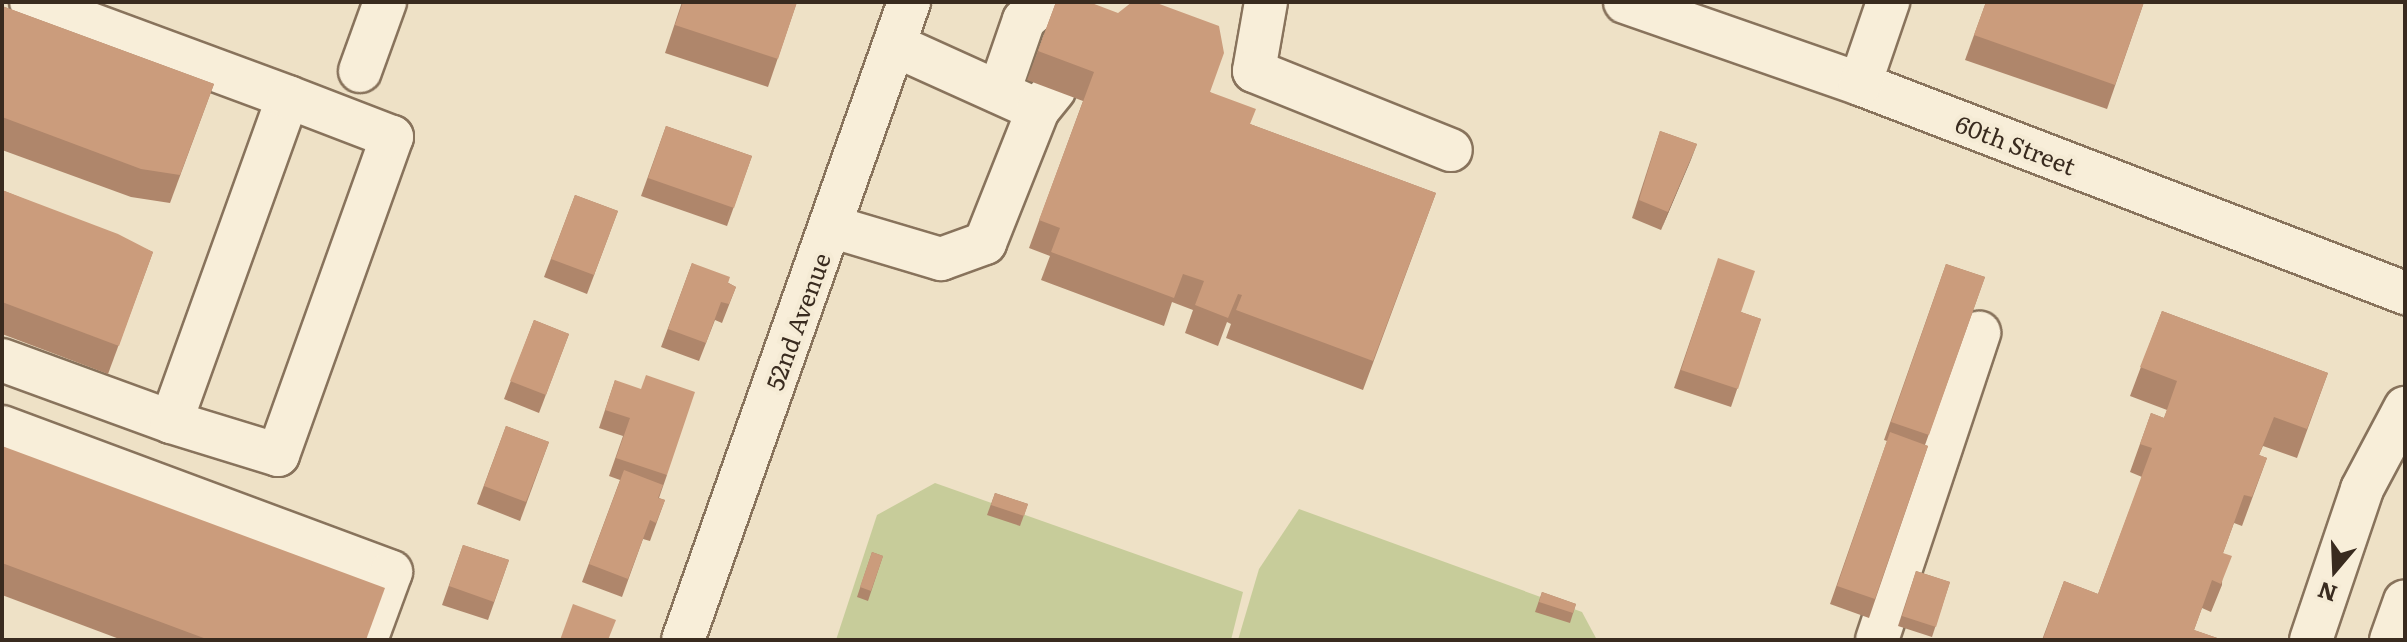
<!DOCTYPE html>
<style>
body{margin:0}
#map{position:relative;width:2407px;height:642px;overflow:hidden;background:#eee1c6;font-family:Literata,serif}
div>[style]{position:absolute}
.green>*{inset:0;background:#c7cc9a}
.roads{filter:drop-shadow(2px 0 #88735c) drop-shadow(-2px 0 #88735c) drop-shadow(0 2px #88735c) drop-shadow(0 -2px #88735c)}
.minor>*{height:42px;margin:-21px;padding:0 21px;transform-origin:21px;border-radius:21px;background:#f8eed9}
.wall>*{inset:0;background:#af866b}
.shaded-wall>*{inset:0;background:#8e6d57}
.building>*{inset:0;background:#cb9c7c}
span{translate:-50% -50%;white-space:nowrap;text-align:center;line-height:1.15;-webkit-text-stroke:8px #f5ebd5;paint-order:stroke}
.street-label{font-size:24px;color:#392b1f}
.frame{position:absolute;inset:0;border:4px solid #392b1f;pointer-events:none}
.north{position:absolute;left:2295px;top:530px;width:80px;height:80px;-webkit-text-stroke:6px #f5ebd5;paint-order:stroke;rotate:199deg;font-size:22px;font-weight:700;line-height:32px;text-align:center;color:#392b1f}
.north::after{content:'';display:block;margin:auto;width:28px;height:36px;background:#392b1f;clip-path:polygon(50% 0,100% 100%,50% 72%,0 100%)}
</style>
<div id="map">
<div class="green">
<div style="clip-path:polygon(935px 483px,1243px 592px,1231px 640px,836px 640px,877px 515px)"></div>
<div style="clip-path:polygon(1299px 509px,1582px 612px,1597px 640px,1238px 640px,1259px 569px)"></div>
</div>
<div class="roads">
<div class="minor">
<div style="left:1266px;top:2px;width:70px;rotate:99.9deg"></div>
<div style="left:1254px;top:71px;width:212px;rotate:21.9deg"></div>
<div style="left:1625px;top:2px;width:249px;rotate:19.2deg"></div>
<div style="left:1860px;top:84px;width:584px;rotate:20.98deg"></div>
<div style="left:894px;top:45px;width:158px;rotate:24.3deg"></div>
<div style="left:360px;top:71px;width:73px;rotate:-70.1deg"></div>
<div style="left:1860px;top:84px;width:87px;rotate:-71.1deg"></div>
<div style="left:999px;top:92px;width:76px;rotate:-70.9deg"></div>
<div style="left:1024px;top:20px;width:28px;rotate:-41deg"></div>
<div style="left:830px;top:226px;width:116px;rotate:16.6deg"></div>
<div style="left:941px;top:259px;width:47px;rotate:-20deg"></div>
<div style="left:985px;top:243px;width:143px;rotate:-68.3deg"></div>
<div style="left:1038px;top:110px;width:26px;rotate:-51deg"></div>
<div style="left:2px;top:360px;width:180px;rotate:20.1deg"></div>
<div style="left:171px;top:422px;width:345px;rotate:-70.2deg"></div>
<div style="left:288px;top:97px;width:274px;rotate:-159.7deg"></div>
<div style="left:171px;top:422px;width:112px;rotate:17.1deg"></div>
<div style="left:278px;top:455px;width:338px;rotate:-70.3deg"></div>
<div style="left:392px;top:137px;width:111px;rotate:-159deg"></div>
<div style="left:2px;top:427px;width:415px;rotate:20.4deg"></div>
<div style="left:391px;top:572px;width:72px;rotate:110.2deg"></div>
<div style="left:683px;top:640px;width:677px;rotate:-70.49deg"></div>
<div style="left:1877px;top:640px;width:324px;rotate:-71.6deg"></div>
<div style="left:2311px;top:640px;width:159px;rotate:-71.3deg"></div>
<div style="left:2362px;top:489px;width:92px;rotate:-62deg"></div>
<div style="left:2391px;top:640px;width:41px;rotate:-70.3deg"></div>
</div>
</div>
<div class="wall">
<div style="clip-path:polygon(682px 2px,797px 2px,768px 87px,665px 53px)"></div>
<div style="clip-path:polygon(1056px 2px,1210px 92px,1250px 124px,1436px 193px,1363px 390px,1226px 338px,1231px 324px,1227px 322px,1218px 346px,1185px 333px,1193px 310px,1172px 302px,1164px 326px,1041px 280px,1050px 256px,1029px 248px,1083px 101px,1027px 80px)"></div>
<div style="clip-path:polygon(1986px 2px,2144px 2px,2107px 109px,1965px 60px)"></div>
<div style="clip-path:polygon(2px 6px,214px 84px,170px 203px,131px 197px,2px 150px)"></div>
<div style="clip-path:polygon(666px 126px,752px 156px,727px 226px,641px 196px)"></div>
<div style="clip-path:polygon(1660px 131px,1697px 144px,1661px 230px,1632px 218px)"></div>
<div style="clip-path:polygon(2px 190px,153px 252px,108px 374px,2px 334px)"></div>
<div style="clip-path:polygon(575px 195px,618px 211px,587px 294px,544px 277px)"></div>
<div style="clip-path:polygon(692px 263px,736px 287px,722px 323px,715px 320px,699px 361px,661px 347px)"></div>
<div style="clip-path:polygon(1946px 264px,1985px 277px,1925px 445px,1928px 446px,1869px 618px,1830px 604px,1887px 441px,1884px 440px)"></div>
<div style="clip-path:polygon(1712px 277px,1741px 312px,1761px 319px,1731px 407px,1674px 388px)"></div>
<div style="clip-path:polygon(2162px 311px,2328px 373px,2297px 458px,2263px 446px,2259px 455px,2267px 458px,2242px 526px,2234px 523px,2223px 553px,2222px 585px,2211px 612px,2202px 608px,2194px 630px,2223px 640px,2042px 640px,2064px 581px,2098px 594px,2142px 477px,2130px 472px,2151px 413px,2164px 418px,2167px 410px,2130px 396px)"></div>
<div style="clip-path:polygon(534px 320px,569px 334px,539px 413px,504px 399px)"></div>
<div style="clip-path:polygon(615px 380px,667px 475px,659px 498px,665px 500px,650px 541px,643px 539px,622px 597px,582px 582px,620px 480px,609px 476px,623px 436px,599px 428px)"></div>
<div style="clip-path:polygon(506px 426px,549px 442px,520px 521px,477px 504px)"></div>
<div style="clip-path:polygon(2px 446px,366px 640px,122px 640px,2px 595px)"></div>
<div style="clip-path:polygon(995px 493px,1028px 504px,1020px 526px,987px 515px)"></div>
<div style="clip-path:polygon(463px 545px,509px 560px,488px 620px,442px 605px)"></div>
<div style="clip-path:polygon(872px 552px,883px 556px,868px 601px,857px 597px)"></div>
<div style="clip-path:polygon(1916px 571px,1950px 582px,1932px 637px,1898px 626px)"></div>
<div style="clip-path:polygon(1542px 592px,1576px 604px,1570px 623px,1535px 612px)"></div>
</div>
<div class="shaded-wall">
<div style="clip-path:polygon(1697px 144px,1690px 162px,1661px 230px,1668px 212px)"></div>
</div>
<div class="building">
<div style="clip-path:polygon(683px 2px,797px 2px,778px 59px,675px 25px)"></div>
<div style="clip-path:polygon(1056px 2px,1089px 2px,1118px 13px,1132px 2px,1154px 2px,1219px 26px,1224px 53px,1210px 92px,1256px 109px,1250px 124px,1436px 193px,1373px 361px,1236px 310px,1242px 295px,1238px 294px,1228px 318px,1195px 305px,1204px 281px,1183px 274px,1174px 298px,1051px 252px,1060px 228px,1039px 220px,1094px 72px,1038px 51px)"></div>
<div style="clip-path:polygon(1986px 2px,2144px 2px,2115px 85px,1974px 35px)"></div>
<div style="clip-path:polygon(2px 6px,214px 84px,180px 175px,141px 169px,2px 117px)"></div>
<div style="clip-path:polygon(666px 126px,752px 156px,734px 208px,648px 178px)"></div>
<div style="clip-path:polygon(1660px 131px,1697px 144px,1668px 212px,1639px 200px)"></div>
<div style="clip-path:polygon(2px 190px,118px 234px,153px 252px,119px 346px,2px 302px)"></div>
<div style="clip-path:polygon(575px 195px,618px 211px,594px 275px,551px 259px)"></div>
<div style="clip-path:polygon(1718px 258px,1755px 271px,1741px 312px,1761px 319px,1738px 389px,1681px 370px)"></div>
<div style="clip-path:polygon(692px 263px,730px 277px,728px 283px,736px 287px,729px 304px,721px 302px,706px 343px,668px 329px)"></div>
<div style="clip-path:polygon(1946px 264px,1985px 277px,1929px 435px,1891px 422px)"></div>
<div style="clip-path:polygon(2162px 311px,2328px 373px,2307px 429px,2274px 417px,2259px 455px,2267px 458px,2252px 497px,2244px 495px,2223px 553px,2232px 556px,2221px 584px,2212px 580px,2194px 630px,2223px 640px,2046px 640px,2043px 639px,2064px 581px,2098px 594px,2152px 448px,2140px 444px,2151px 413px,2164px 418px,2177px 381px,2140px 367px)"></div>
<div style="clip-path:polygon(534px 320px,569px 334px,546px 395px,510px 381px)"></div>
<div style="clip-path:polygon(646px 375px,695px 392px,667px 475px,616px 458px,630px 418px,605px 410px,615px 380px,641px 389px)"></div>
<div style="clip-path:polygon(506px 426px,549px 442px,526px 502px,484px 486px)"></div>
<div style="clip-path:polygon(1890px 432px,1928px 446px,1875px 599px,1837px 586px)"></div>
<div style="clip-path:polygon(2px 446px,385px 588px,366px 640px,209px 640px,2px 563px)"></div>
<div style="clip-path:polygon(624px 470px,663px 485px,658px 498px,665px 500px,656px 523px,650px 520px,628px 579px,589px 564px)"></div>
<div style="clip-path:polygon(995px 493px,1028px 504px,1024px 516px,991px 505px)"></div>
<div style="clip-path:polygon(463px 545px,509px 560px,494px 602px,449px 586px)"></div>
<div style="clip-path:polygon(872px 552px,883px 556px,871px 591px,860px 587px)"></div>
<div style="clip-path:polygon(1916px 571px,1950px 582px,1936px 627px,1902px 616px)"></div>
<div style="clip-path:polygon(1542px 592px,1576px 604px,1573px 613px,1539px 602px)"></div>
<div style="clip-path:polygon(573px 604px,616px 620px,608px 640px,560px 640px)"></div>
</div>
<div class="street-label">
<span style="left:2016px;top:144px;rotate:21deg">60th Street</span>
<span style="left:797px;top:321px;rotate:-70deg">52nd Avenue</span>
</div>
<div class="frame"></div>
<div class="north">N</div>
</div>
